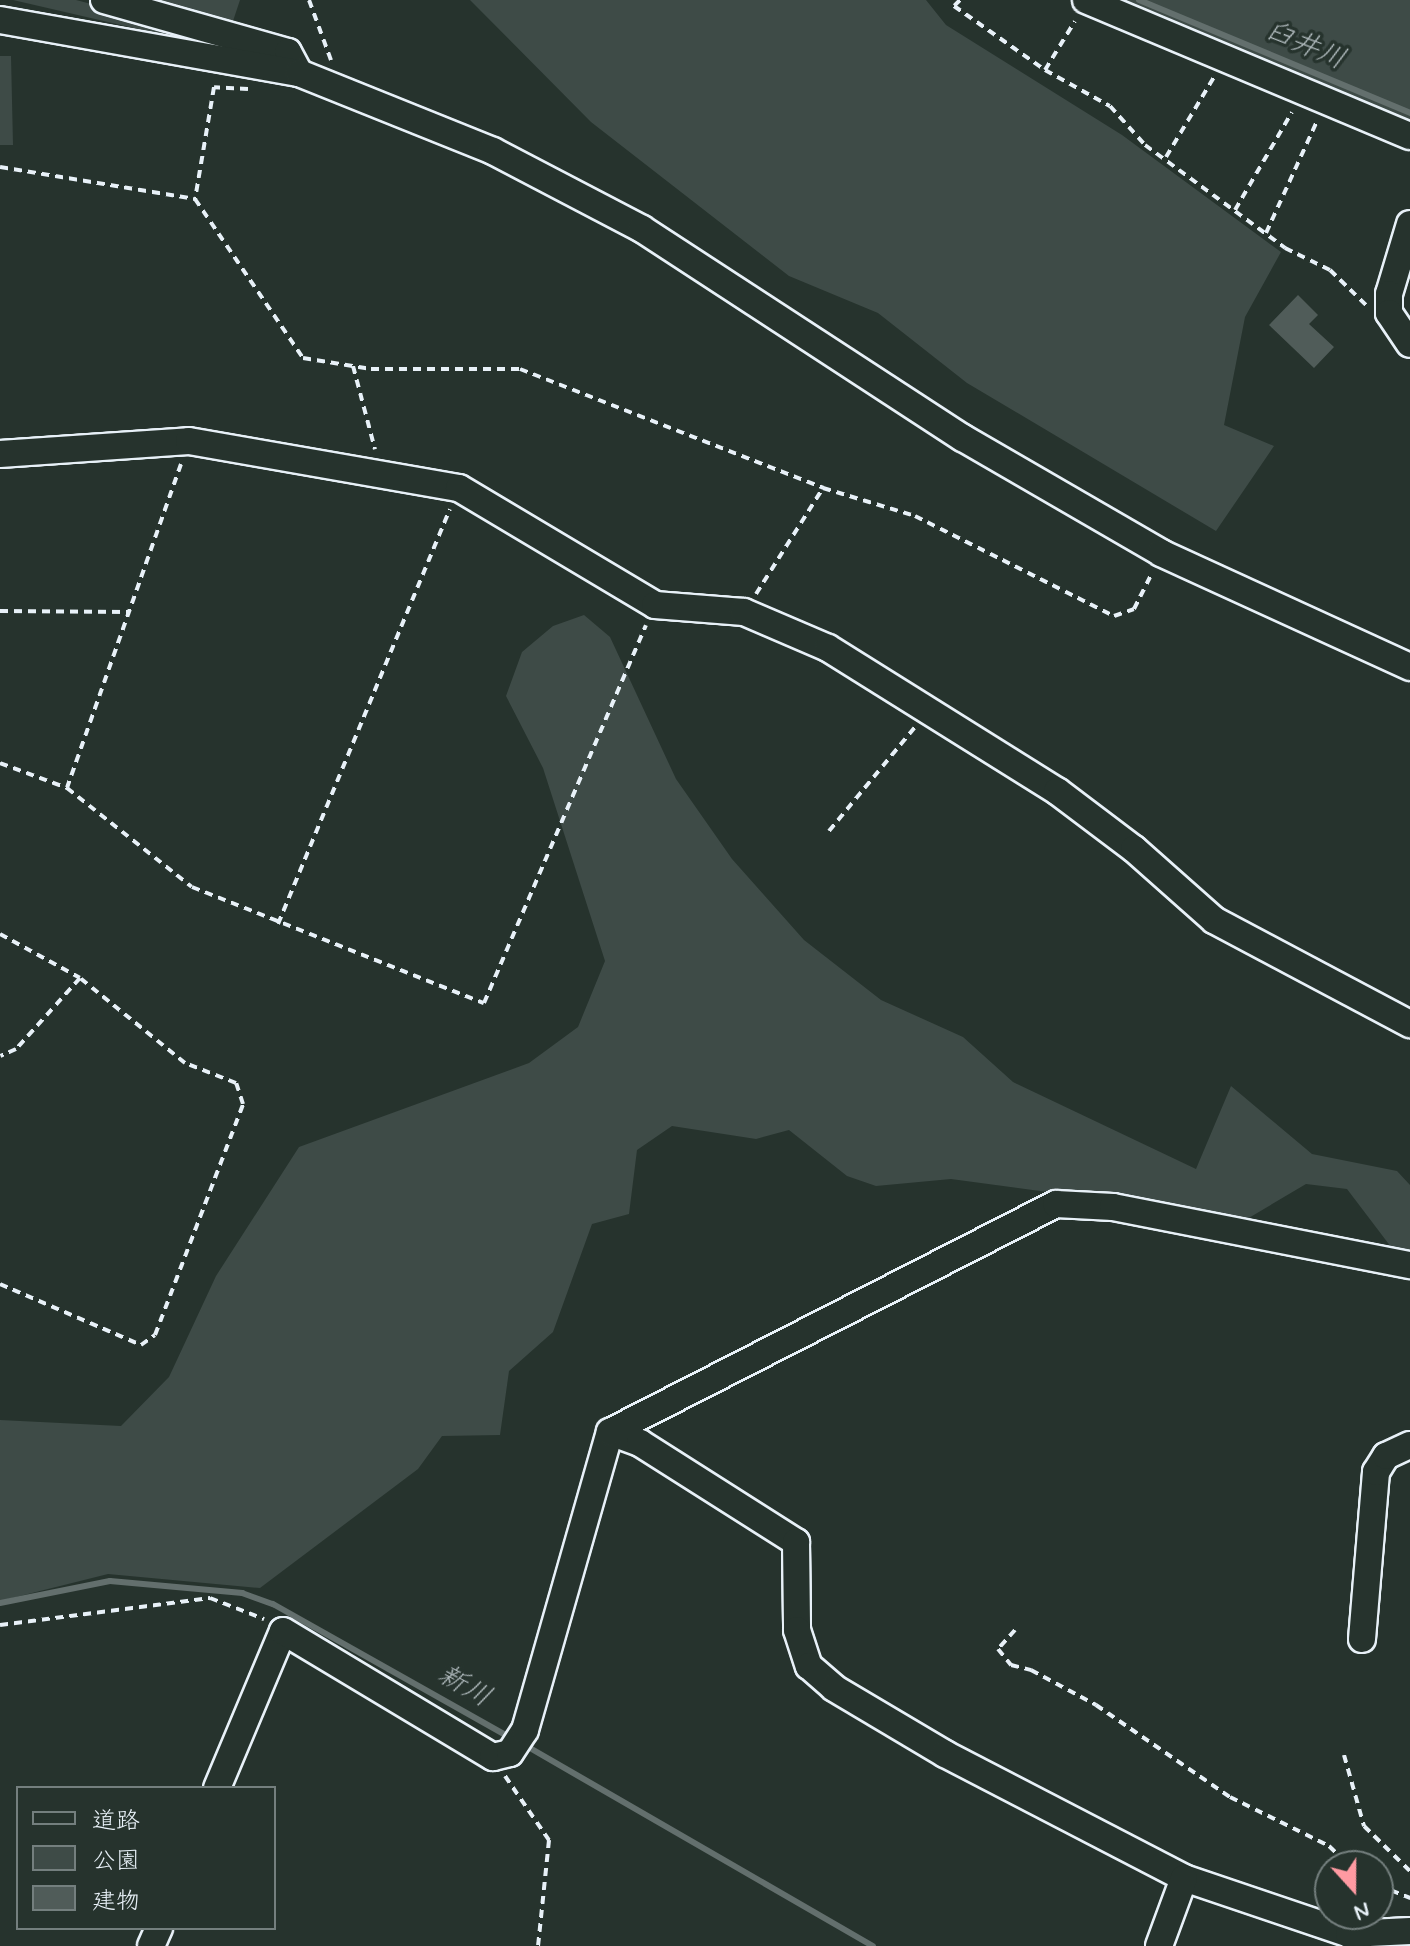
<!DOCTYPE html>
<meta charset="utf-8">
<style>
body{margin:0}
#map{position:relative;width:1410px;height:1946px;overflow:hidden;background:#26332d;font-family:Mynerve,"Klee One",sans-serif}
div>[style]{position:absolute}
.green>*{inset:0;background:#3e4b47}
.stream>*{height:6px;margin:-3px;padding:0 3px;transform-origin:3px;border-radius:3px;background:#636f6d}
.building>*{inset:0;background:#505c59}
.path>*{height:4px;margin-top:-2px;transform-origin:0;background:repeating-linear-gradient(90deg,#e8f1f8 0 8px,transparent 0 14px)}
.roads{filter:drop-shadow(2px 0 #e8f1f8) drop-shadow(-2px 0 #e8f1f8) drop-shadow(0 2px #e8f1f8) drop-shadow(0 -2px #e8f1f8)}
.minor>*{height:26px;margin:-13px;padding:0 13px;transform-origin:13px;border-radius:13px;background:#26332d}
span{translate:-50% -50%;white-space:nowrap;text-align:center;line-height:1.15;-webkit-text-stroke:7px #26332d;paint-order:stroke}
.water-label{font-size:28px;color:#b3bdc0;font-style:italic}
.legend{position:absolute;left:16px;top:1786px;width:260px;height:144px;box-sizing:border-box;background:#26332d;border:2px solid #747f7e;margin:0;padding:10px 14px;list-style:none;font-size:24px;color:#e8f1f8}
.legend li{display:flex;align-items:center;gap:16px;height:40px}
.legend b{width:40px;border:2px solid #747f7e}
.north{position:absolute;left:1314px;top:1850px;width:80px;height:80px;box-sizing:border-box;background:#26332d;border:2px solid #747f7e;border-radius:50%;rotate:159deg;font-size:22px;font-weight:700;line-height:32px;text-align:center;color:#e8f1f8}
.north::after{content:'';display:block;margin:auto;width:28px;height:36px;background:#ff9aa2;clip-path:polygon(50% 0,100% 100%,50% 72%,0 100%)}
</style>
<div id="map">
<div class="green">
<div style="clip-path:polygon(13px 0,76px 0,180px 27px,177px 38px)"></div>
<div style="clip-path:polygon(147px 0,240px 0,232px 24px)"></div>
<div style="clip-path:polygon(470px 0,926px 0,946px 25px,1122px 135px,1281px 252px,1245px 317px,1224px 425px,1274px 446px,1216px 531px,967px 383px,878px 313px,789px 276px,591px 122px)"></div>
<div style="clip-path:polygon(1110px 0,1410px 0,1410px 125px)"></div>
<div style="clip-path:polygon(0 56px,11px 56px,13px 145px,0 145px)"></div>
<div style="clip-path:polygon(584px 615px,610px 637px,676px 779px,732px 859px,804px 940px,881px 1000px,963px 1037px,1013px 1082px,1196px 1169px,1231px 1086px,1312px 1154px,1397px 1171px,1410px 1185px,1410px 1252px,1391px 1247px,1347px 1189px,1306px 1184px,1247px 1219px,951px 1179px,876px 1186px,847px 1176px,789px 1130px,756px 1139px,672px 1126px,637px 1150px,629px 1214px,592px 1224px,553px 1332px,509px 1371px,500px 1435px,442px 1436px,418px 1469px,260px 1588px,108px 1574px,0 1601px,0 1420px,121px 1426px,169px 1377px,216px 1276px,299px 1147px,529px 1063px,578px 1027px,605px 961px,543px 768px,506px 696px,522px 652px,553px 626px)"></div>
</div>
<div class="stream">
<div style="left:1139px;top:0;width:294px;rotate:22.6deg"></div>
<div style="left:0;top:1603px;width:112px;rotate:-11.3deg"></div>
<div style="left:110px;top:1581px;width:133px;rotate:5.2deg"></div>
<div style="left:242px;top:1593px;width:33px;rotate:20deg"></div>
<div style="left:273px;top:1604px;width:275px;rotate:29.4deg"></div>
<div style="left:523px;top:1744px;width:404px;rotate:30deg"></div>
</div>
<div class="building">
<div style="clip-path:polygon(1298px 295px,1318px 315px,1309px 324px,1334px 347px,1314px 368px,1269px 325px)"></div>
</div>
<div class="path">
<div style="left:309px;top:0;width:64px;rotate:69.9deg"></div>
<div style="left:960px;top:0;width:8px;rotate:135deg"></div>
<div style="left:954px;top:6px;width:111px;rotate:35.1deg"></div>
<div style="left:1045px;top:70px;width:74px;rotate:29deg"></div>
<div style="left:1110px;top:106px;width:52px;rotate:48.1deg"></div>
<div style="left:1145px;top:145px;width:174px;rotate:36.3deg"></div>
<div style="left:1285px;top:248px;width:50px;rotate:26.1deg"></div>
<div style="left:1330px;top:270px;width:50px;rotate:44.2deg"></div>
<div style="left:1045px;top:70px;width:57px;rotate:-58.5deg"></div>
<div style="left:248px;top:89px;width:34px;rotate:-177deg"></div>
<div style="left:214px;top:87px;width:114px;rotate:99.6deg"></div>
<div style="left:195px;top:199px;width:192px;rotate:55.8deg"></div>
<div style="left:303px;top:358px;width:69px;rotate:9.2deg"></div>
<div style="left:371px;top:369px;width:149px"></div>
<div style="left:520px;top:369px;width:326px;rotate:21.4deg"></div>
<div style="left:823px;top:488px;width:96px;rotate:16.9deg"></div>
<div style="left:915px;top:516px;width:223px;rotate:26.7deg"></div>
<div style="left:1114px;top:616px;width:21px;rotate:-19deg"></div>
<div style="left:1134px;top:609px;width:40px;rotate:-63.4deg"></div>
<div style="left:1166px;top:157px;width:93px;rotate:-59deg"></div>
<div style="left:0;top:167px;width:198px;rotate:9.3deg"></div>
<div style="left:1235px;top:210px;width:113px;rotate:-59.8deg"></div>
<div style="left:1266px;top:233px;width:125px;rotate:-65.5deg"></div>
<div style="left:353px;top:366px;width:86px;rotate:75.2deg"></div>
<div style="left:181px;top:464px;width:343px;rotate:109.4deg"></div>
<div style="left:67px;top:788px;width:159px;rotate:38.4deg"></div>
<div style="left:192px;top:887px;width:314px;rotate:21.7deg"></div>
<div style="left:484px;top:1003px;width:411px;rotate:-66.8deg"></div>
<div style="left:756px;top:594px;width:125px;rotate:-57.7deg"></div>
<div style="left:0;top:611px;width:129px;rotate:0.4deg"></div>
<div style="left:0;top:763px;width:72px;rotate:20.5deg"></div>
<div style="left:829px;top:831px;width:135px;rotate:-50.4deg"></div>
<div style="left:278px;top:924px;width:449px;rotate:-67.5deg"></div>
<div style="left:0;top:934px;width:91px;rotate:28.8deg"></div>
<div style="left:80px;top:978px;width:96px;rotate:132deg"></div>
<div style="left:16px;top:1049px;width:17px;rotate:156deg"></div>
<div style="left:0;top:1284px;width:154px;rotate:23.4deg"></div>
<div style="left:141px;top:1345px;width:17px;rotate:-36deg"></div>
<div style="left:155px;top:1335px;width:247px;rotate:-69.1deg"></div>
<div style="left:243px;top:1104px;width:22px;rotate:-108deg"></div>
<div style="left:236px;top:1083px;width:55px;rotate:-158.6deg"></div>
<div style="left:185px;top:1063px;width:135px;rotate:-141deg"></div>
<div style="left:0;top:1625px;width:212px;rotate:-7.3deg"></div>
<div style="left:210px;top:1598px;width:58px;rotate:21.3deg"></div>
<div style="left:1015px;top:1630px;width:25px;rotate:132deg"></div>
<div style="left:998px;top:1649px;width:21px;rotate:51deg"></div>
<div style="left:1011px;top:1665px;width:21px;rotate:14deg"></div>
<div style="left:1031px;top:1670px;width:74px;rotate:28.3deg"></div>
<div style="left:1096px;top:1705px;width:163px;rotate:34.5deg"></div>
<div style="left:1230px;top:1797px;width:110px;rotate:26.3deg"></div>
<div style="left:1329px;top:1846px;width:29px;rotate:44deg"></div>
<div style="left:1344px;top:1755px;width:74px;rotate:74.3deg"></div>
<div style="left:1364px;top:1826px;width:64px;rotate:44.4deg"></div>
<div style="left:505px;top:1776px;width:78px;rotate:55.5deg"></div>
<div style="left:549px;top:1840px;width:107px;rotate:95.9deg"></div>
<div style="left:1378px;top:1885px;width:35px;rotate:22deg"></div>
</div>
<div class="roads">
<div class="minor">
<div style="left:104px;top:0;width:191px;rotate:15.8deg"></div>
<div style="left:288px;top:52px;width:24px;rotate:62deg"></div>
<div style="left:1086px;top:0;width:351px;rotate:22.8deg"></div>
<div style="left:0;top:20px;width:304px;rotate:10.1deg"></div>
<div style="left:299px;top:73px;width:209px;rotate:21.9deg"></div>
<div style="left:493px;top:151px;width:168px;rotate:27.6deg"></div>
<div style="left:642px;top:229px;width:383px;rotate:33.1deg"></div>
<div style="left:963px;top:438px;width:229px;rotate:30.1deg"></div>
<div style="left:1161px;top:553px;width:274px;rotate:24.6deg"></div>
<div style="left:1410px;top:224px;width:73px;rotate:106.7deg"></div>
<div style="left:1389px;top:294px;width:19px;rotate:90deg"></div>
<div style="left:1389px;top:313px;width:37px;rotate:56deg"></div>
<div style="left:0;top:454px;width:189px;rotate:-3.9deg"></div>
<div style="left:189px;top:441px;width:274px;rotate:9.9deg"></div>
<div style="left:459px;top:488px;width:228px;rotate:30.8deg"></div>
<div style="left:655px;top:605px;width:89px;rotate:4.5deg"></div>
<div style="left:744px;top:612px;width:91px;rotate:23.2deg"></div>
<div style="left:828px;top:648px;width:270px;rotate:32deg"></div>
<div style="left:1057px;top:791px;width:96px;rotate:37deg"></div>
<div style="left:1134px;top:849px;width:107px;rotate:41.6deg"></div>
<div style="left:1214px;top:920px;width:222px;rotate:28deg"></div>
<div style="left:610px;top:1432px;width:32px;rotate:20deg"></div>
<div style="left:640px;top:1443px;width:185px;rotate:32.4deg"></div>
<div style="left:796px;top:1542px;width:88px;rotate:89.3deg"></div>
<div style="left:797px;top:1630px;width:38px;rotate:72deg"></div>
<div style="left:809px;top:1666px;width:33px;rotate:41deg"></div>
<div style="left:834px;top:1688px;width:129px;rotate:30.7deg"></div>
<div style="left:945px;top:1754px;width:269px;rotate:27.4deg"></div>
<div style="left:1184px;top:1878px;width:174px;rotate:18.7deg"></div>
<div style="left:1349px;top:1934px;width:61px;rotate:-2.8deg"></div>
<div style="left:1362px;top:1639px;width:168px;rotate:-85.2deg"></div>
<div style="left:1376px;top:1472px;width:19px;rotate:-58deg"></div>
<div style="left:1386px;top:1456px;width:26px;rotate:-25deg"></div>
<div style="left:217px;top:1788px;width:170px;rotate:-67.2deg"></div>
<div style="left:283px;top:1631px;width:245px;rotate:31deg"></div>
<div style="left:493px;top:1757px;width:17px;rotate:-13deg"></div>
<div style="left:510px;top:1753px;width:27px;rotate:-57deg"></div>
<div style="left:525px;top:1730px;width:310px;rotate:-74.1deg"></div>
<div style="left:610px;top:1432px;width:501px;rotate:-27.08deg"></div>
<div style="left:1056px;top:1204px;width:57px;rotate:3deg"></div>
<div style="left:1113px;top:1207px;width:303px;rotate:11.1deg"></div>
<div style="left:151px;top:1946px;width:20px;rotate:-66deg"></div>
<div style="left:1159px;top:1946px;width:72px;rotate:-69.8deg"></div>
</div>
</div>
<div class="water-label">
<span style="left:1305px;top:46px;rotate:23deg">臼井川</span>
<span style="left:464px;top:1687px;rotate:30deg">新川</span>
</div>
<ul class="legend">
<li><b style="height:10px;background:#26332d"></b>道路</li>
<li><b style="height:22px;background:#3e4b47"></b>公園</li>
<li><b style="height:22px;background:#505c59"></b>建物</li>
</ul>
<div class="north">N</div>
</div>
